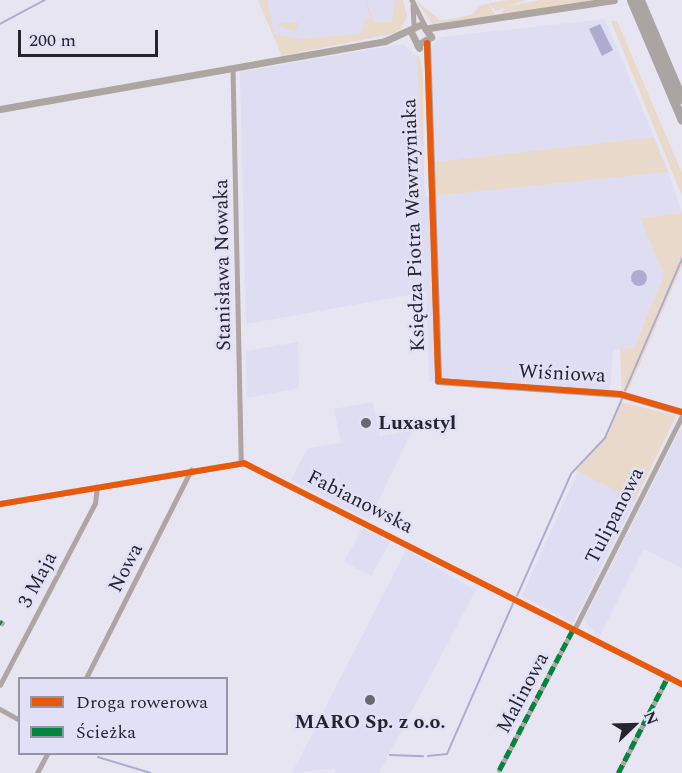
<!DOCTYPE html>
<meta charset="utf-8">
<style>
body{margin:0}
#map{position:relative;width:682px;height:773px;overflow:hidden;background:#e6e5f1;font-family:Spectral,serif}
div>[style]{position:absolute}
.built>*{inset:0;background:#deddf2}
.green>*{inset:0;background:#e9d9ca}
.water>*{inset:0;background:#adacce}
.round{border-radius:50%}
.stream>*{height:1.5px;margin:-0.75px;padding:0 0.75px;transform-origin:0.75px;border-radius:0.75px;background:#adacce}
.street>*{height:4.5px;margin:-2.25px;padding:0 2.25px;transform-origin:2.25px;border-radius:2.25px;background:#aea6a2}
.secondary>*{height:7px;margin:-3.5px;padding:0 3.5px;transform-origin:3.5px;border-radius:3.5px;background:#aca5a1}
.highway>*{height:9px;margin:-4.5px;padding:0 4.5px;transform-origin:4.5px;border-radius:4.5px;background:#aaa4a3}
.quiet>*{height:4.5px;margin-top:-2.25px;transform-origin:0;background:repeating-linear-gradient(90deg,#00873e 0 9px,transparent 0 13.5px)}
.cycleway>*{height:6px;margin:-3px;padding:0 3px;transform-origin:3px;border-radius:3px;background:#e8590c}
.dots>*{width:16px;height:16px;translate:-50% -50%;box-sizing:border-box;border:3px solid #e1e0f6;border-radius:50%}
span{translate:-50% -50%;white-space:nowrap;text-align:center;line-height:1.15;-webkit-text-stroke:5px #e1e0f6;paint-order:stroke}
.street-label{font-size:20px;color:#24242c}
.poi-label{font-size:20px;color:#24242c;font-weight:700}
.left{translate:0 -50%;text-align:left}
.legend{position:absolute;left:18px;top:677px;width:210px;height:78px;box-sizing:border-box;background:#e1e0f6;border:2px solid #9595a5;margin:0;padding:8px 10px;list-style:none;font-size:18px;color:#24242c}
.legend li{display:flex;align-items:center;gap:12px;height:30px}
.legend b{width:30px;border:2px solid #9595a5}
.north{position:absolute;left:604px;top:695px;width:60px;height:60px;-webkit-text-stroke:4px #e1e0f6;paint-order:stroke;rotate:67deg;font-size:16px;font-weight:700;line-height:24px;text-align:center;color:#24242c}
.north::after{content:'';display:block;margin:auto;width:21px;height:27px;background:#24242c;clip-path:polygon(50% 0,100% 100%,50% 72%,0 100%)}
.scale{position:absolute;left:18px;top:30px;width:140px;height:27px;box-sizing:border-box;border:3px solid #24242c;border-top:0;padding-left:8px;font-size:18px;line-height:21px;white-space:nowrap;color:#24242c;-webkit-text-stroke:4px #e1e0f6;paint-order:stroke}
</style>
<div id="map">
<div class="built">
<div style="clip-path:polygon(258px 0,400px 0,393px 30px,280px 51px)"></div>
<div style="clip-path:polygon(605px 19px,654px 137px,435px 162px,431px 48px,441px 37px)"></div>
<div style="clip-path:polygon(403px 44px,419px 59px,425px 197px,668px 172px,682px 213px,640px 218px,664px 275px,634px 348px,613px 350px,610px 390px,429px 381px,426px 292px,246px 324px,240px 72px)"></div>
<div style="clip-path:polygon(298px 342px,299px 388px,247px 398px,246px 351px)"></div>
<div style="clip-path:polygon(373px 402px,380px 436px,412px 431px,369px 520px,291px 480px,308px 448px,341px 443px,334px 409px)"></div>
<div style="clip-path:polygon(682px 426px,682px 568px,644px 549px,599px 637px,584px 620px)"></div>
<div style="clip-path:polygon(578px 471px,635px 500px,573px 623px,522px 596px)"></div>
<div style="clip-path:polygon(363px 528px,390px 542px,371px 576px,344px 562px)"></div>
<div style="clip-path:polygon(406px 550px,472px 588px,478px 586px,379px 773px,335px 773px,336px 768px,292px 773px)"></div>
</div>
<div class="green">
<div style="clip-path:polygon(258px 0,267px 0,274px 34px,298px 39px,361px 34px,365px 20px,370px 19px,366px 0,374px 22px,392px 22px,395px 0,403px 0,407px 16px,400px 32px,282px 56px)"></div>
<div style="clip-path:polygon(415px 0,441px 21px,471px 15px,481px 5px,507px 0,526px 0,496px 11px,488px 4px,496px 15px,434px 26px)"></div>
<div style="clip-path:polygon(540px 0,599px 0,500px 16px,505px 7px)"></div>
<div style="clip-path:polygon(611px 21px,617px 21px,682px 173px,682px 196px)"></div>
<div style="clip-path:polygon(298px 22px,295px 32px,277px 25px,279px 23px)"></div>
<div style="clip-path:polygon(417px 53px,421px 62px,423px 77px,424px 197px)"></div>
<div style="clip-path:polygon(654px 137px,668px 172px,435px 196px,435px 162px)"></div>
<div style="clip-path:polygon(682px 213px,682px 266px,628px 391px,622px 390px,620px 349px,634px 348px,664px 275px,640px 218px)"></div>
<div style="clip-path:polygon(622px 402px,676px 416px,635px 500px,575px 470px,607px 437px)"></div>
</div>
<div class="water">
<div style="clip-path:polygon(600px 24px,613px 50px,602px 56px,589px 29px)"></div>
<div class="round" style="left:631px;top:270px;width:16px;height:16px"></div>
</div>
<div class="stream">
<div style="left:0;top:24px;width:51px;rotate:-28.1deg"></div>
<div style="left:625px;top:391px;width:144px;rotate:-66.6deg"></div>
<div style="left:517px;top:596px;width:133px;rotate:-66.1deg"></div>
<div style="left:571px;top:474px;width:50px;rotate:-46.6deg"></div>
<div style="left:605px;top:438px;width:43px;rotate:-66.4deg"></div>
<div style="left:390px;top:755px;width:33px;rotate:2deg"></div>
<div style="left:428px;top:756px;width:19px;rotate:-6deg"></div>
<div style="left:447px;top:754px;width:164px;rotate:-66.3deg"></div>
<div style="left:98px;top:757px;width:55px;rotate:16.8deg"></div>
</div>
<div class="street">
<div style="left:412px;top:0;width:27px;rotate:63deg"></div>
<div style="left:413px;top:5px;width:20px;rotate:87deg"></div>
<div style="left:233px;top:68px;width:394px;rotate:88.8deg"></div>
<div style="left:0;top:504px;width:247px;rotate:-9.5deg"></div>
<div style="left:244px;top:463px;width:491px;rotate:26.8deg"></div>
<div style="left:0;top:622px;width:2px;rotate:27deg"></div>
<div style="left:574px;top:630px;width:240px;rotate:-63.2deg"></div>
<div style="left:86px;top:678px;width:233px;rotate:-63.2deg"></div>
<div style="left:0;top:685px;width:205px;rotate:-62.4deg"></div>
<div style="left:95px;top:503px;width:16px;rotate:-83deg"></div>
<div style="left:0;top:709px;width:23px;rotate:29deg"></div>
<div style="left:499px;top:770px;width:159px;rotate:-62.3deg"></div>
<div style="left:37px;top:773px;width:21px;rotate:-62deg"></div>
<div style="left:618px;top:773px;width:109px;rotate:-62.7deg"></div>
</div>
<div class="secondary">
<div style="left:429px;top:28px;width:187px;rotate:-8.6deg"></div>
<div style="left:410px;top:30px;width:20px;rotate:63deg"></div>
<div style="left:427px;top:43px;width:338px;rotate:88.1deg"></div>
<div style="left:438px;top:381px;width:182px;rotate:4.1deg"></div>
<div style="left:620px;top:394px;width:65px;rotate:16.2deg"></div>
<div style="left:0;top:109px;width:391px;rotate:-10deg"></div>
<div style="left:385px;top:41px;width:41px;rotate:-24.7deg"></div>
<div style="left:422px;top:24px;width:16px;rotate:55deg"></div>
<div style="left:431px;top:37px;width:16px;rotate:150deg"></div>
</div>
<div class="highway">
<div style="left:631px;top:0;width:130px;rotate:67deg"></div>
<div style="left:640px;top:0;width:108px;rotate:67deg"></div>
</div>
<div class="quiet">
<div style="left:0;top:622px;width:2px;rotate:27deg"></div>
<div style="left:499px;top:770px;width:159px;rotate:-62.3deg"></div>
<div style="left:618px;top:773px;width:109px;rotate:-62.7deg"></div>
</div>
<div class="cycleway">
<div style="left:427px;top:43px;width:338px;rotate:88.1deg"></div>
<div style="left:438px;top:381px;width:182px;rotate:4.1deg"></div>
<div style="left:620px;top:394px;width:65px;rotate:16.2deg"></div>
<div style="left:0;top:504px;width:247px;rotate:-9.5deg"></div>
<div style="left:244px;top:463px;width:491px;rotate:26.8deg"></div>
</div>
<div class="dots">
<div style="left:366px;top:423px;background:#686871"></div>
<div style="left:370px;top:700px;background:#686871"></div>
</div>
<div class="street-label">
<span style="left:414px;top:225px;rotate:-92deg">Księdza Piotra Wawrzyniaka</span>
<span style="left:223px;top:265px;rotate:-91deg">Stanisława Nowaka</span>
<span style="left:562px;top:374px;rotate:3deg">Wiśniowa</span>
<span style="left:360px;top:502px;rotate:27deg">Fabianowska</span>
<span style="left:615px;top:516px;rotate:-63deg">Tulipanowa</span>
<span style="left:126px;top:568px;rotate:-63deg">Nowa</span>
<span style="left:38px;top:580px;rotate:-62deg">3 Maja</span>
<span style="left:523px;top:693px;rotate:-62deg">Malinowa</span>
</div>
<div class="poi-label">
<span class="left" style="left:378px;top:423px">Luxastyl</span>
<span style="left:370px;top:722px">MARO Sp. z o.o.</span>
</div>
<ul class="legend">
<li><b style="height:8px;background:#e8590c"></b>Droga rowerowa</li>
<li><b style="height:8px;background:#00873e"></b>Ścieżka</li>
</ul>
<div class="north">N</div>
<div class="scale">200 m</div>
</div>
